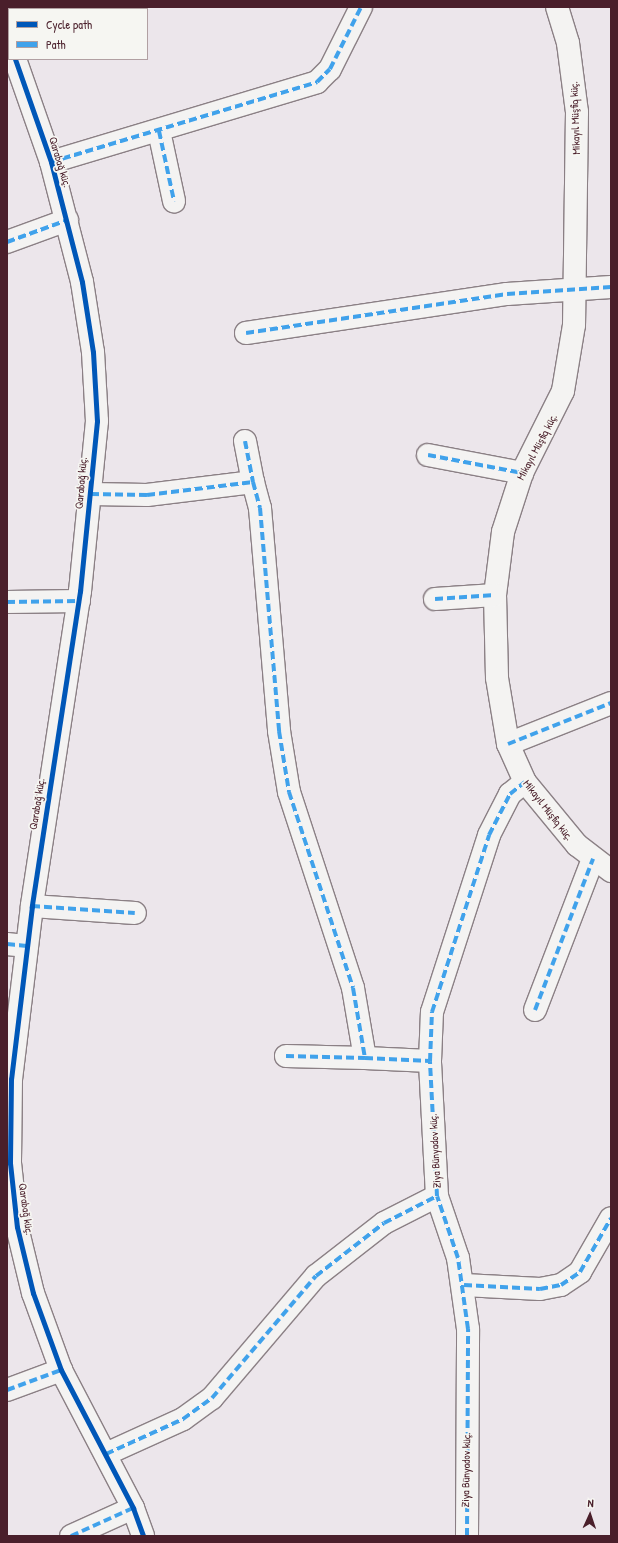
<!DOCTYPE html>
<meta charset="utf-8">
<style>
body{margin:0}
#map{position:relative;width:618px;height:1543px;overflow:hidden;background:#ece6eb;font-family:"Patrick Hand",sans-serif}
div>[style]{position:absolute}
.roads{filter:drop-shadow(1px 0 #8b8085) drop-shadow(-1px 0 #8b8085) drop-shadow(0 1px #8b8085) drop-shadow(0 -1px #8b8085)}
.minor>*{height:22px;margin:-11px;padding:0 11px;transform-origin:11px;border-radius:11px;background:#f4f3f2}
.quiet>*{height:4px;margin-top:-2px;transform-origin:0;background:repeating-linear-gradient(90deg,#40a2eb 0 8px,transparent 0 12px)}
.cycleway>*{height:5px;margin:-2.5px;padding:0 2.5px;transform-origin:2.5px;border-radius:2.5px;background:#0057b8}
span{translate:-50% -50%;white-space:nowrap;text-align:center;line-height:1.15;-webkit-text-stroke:3.5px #f6f6f2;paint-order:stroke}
.street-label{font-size:11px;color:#4a1f2b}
.frame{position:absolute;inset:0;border:8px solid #4a1f2b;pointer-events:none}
.legend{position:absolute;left:8px;top:8px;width:140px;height:52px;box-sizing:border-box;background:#f6f6f2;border:1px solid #b1a0a2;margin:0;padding:5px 7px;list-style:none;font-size:12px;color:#4a1f2b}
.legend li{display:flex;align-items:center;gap:8px;height:20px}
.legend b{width:20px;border:1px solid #b1a0a2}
.north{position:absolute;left:570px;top:1495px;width:40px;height:40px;-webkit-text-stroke:3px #f6f6f2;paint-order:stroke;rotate:3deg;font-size:11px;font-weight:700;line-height:16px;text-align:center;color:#4a1f2b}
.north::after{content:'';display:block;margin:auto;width:14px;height:18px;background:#4a1f2b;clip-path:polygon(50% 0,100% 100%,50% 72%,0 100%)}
</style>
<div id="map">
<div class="roads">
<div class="minor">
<div style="left:557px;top:7px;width:38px;rotate:73deg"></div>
<div style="left:568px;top:43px;width:70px;rotate:82.6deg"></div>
<div style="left:577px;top:112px;width:213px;rotate:90.8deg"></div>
<div style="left:574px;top:325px;width:67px;rotate:99.5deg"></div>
<div style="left:563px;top:391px;width:92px;rotate:116.6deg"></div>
<div style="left:522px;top:473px;width:62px;rotate:107.9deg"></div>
<div style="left:503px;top:532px;width:64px;rotate:97.2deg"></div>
<div style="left:495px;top:595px;width:83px;rotate:88.6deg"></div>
<div style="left:497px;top:678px;width:67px;rotate:80.5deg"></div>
<div style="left:508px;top:744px;width:42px;rotate:65.9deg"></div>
<div style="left:525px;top:782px;width:82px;rotate:50.5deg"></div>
<div style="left:577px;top:845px;width:43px;rotate:37.4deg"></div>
<div style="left:7px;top:33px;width:6px;rotate:72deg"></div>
<div style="left:15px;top:59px;width:109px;rotate:70.7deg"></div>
<div style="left:51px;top:162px;width:124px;rotate:75.5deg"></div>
<div style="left:82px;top:282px;width:71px;rotate:81.1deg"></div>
<div style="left:93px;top:352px;width:69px;rotate:86.7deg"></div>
<div style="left:97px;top:421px;width:171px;rotate:95.7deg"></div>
<div style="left:80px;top:591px;width:319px;rotate:98.7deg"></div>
<div style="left:32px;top:906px;width:174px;rotate:96.9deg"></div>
<div style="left:11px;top:1079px;width:84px;rotate:90.7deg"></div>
<div style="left:10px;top:1163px;width:64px;rotate:83.8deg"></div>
<div style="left:17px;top:1227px;width:68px;rotate:76.4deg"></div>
<div style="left:33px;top:1293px;width:82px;rotate:70deg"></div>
<div style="left:61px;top:1370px;width:156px;rotate:62.4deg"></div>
<div style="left:133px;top:1508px;width:30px;rotate:70deg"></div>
<div style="left:159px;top:131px;width:72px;rotate:77.9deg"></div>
<div style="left:51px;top:162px;width:278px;rotate:-16.7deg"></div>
<div style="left:317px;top:82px;width:18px;rotate:-45deg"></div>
<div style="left:330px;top:69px;width:69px;rotate:-63.4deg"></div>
<div style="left:7px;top:242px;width:64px;rotate:-20.1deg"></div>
<div style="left:246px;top:333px;width:264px;rotate:-8.5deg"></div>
<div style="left:507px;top:294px;width:104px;rotate:-3.9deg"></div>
<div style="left:245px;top:441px;width:42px;rotate:79deg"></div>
<div style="left:428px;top:455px;width:96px;rotate:10.8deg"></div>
<div style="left:91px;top:494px;width:56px;rotate:1deg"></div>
<div style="left:147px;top:495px;width:107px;rotate:-7deg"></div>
<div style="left:253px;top:482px;width:27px;rotate:75deg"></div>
<div style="left:260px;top:508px;width:224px;rotate:85.1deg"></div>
<div style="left:279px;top:731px;width:62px;rotate:80.7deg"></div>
<div style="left:289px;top:792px;width:206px;rotate:71.9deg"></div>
<div style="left:353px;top:988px;width:71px;rotate:80.3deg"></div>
<div style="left:365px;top:1058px;width:65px;rotate:2.6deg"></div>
<div style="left:435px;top:599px;width:60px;rotate:-3.8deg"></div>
<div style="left:7px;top:602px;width:72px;rotate:-0.8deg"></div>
<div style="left:508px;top:744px;width:111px;rotate:-21.7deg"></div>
<div style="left:32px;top:906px;width:103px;rotate:3.9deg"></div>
<div style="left:7px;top:944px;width:20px;rotate:6deg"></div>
<div style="left:535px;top:1010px;width:162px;rotate:-69deg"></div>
<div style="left:286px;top:1056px;width:79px;rotate:1.5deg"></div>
<div style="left:464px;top:1285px;width:76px;rotate:3deg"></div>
<div style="left:540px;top:1289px;width:21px;rotate:-11deg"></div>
<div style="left:561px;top:1285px;width:23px;rotate:-34deg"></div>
<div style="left:580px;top:1272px;width:62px;rotate:-60.1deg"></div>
<div style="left:7px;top:1390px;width:58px;rotate:-20.3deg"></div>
<div style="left:106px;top:1454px;width:85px;rotate:-24.4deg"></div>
<div style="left:183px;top:1419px;width:36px;rotate:-36deg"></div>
<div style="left:212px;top:1398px;width:160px;rotate:-49.6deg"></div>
<div style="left:316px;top:1276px;width:86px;rotate:-37.9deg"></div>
<div style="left:384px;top:1223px;width:59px;rotate:-27deg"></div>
<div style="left:71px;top:1536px;width:68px;rotate:-24.3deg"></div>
<div style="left:467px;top:1536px;width:207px;rotate:-89.7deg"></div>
<div style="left:468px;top:1329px;width:72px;rotate:-98deg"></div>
<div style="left:458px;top:1258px;width:65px;rotate:-108.7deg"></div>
<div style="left:437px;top:1196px;width:135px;rotate:-93deg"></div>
<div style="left:430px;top:1061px;width:49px;rotate:-87.7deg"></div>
<div style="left:432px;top:1012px;width:186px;rotate:-72.1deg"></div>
<div style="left:489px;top:835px;width:46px;rotate:-62.9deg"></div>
<div style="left:510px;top:794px;width:19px;rotate:-39deg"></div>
</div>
</div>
<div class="quiet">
<div style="left:7px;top:33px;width:6px;rotate:72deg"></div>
<div style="left:159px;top:131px;width:72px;rotate:77.9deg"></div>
<div style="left:51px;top:162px;width:278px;rotate:-16.7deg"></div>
<div style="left:317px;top:82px;width:18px;rotate:-45deg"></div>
<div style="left:330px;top:69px;width:69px;rotate:-63.4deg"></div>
<div style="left:7px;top:242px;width:64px;rotate:-20.1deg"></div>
<div style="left:246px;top:333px;width:264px;rotate:-8.5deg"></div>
<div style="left:507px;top:294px;width:104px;rotate:-3.9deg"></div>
<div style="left:245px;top:441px;width:42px;rotate:79deg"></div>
<div style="left:428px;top:455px;width:96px;rotate:10.8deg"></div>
<div style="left:91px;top:494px;width:56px;rotate:1deg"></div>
<div style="left:147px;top:495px;width:107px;rotate:-7deg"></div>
<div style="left:253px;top:482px;width:27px;rotate:75deg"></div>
<div style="left:260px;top:508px;width:224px;rotate:85.1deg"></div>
<div style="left:279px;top:731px;width:62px;rotate:80.7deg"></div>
<div style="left:289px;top:792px;width:206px;rotate:71.9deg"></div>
<div style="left:353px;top:988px;width:71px;rotate:80.3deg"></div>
<div style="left:365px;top:1058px;width:65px;rotate:2.6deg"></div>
<div style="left:435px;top:599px;width:60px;rotate:-3.8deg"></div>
<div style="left:7px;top:602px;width:72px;rotate:-0.8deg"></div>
<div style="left:508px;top:744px;width:111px;rotate:-21.7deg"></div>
<div style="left:32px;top:906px;width:103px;rotate:3.9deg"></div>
<div style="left:7px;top:944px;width:20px;rotate:6deg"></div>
<div style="left:535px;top:1010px;width:162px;rotate:-69deg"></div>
<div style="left:286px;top:1056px;width:79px;rotate:1.5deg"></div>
<div style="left:464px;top:1285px;width:76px;rotate:3deg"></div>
<div style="left:540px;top:1289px;width:21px;rotate:-11deg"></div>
<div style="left:561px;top:1285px;width:23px;rotate:-34deg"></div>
<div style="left:580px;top:1272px;width:62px;rotate:-60.1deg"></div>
<div style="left:7px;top:1390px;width:58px;rotate:-20.3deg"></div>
<div style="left:106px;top:1454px;width:85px;rotate:-24.4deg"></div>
<div style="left:183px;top:1419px;width:36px;rotate:-36deg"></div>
<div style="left:212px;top:1398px;width:160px;rotate:-49.6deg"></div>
<div style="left:316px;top:1276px;width:86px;rotate:-37.9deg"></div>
<div style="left:384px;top:1223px;width:59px;rotate:-27deg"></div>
<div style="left:71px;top:1536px;width:68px;rotate:-24.3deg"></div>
<div style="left:467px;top:1536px;width:207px;rotate:-89.7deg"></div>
<div style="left:468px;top:1329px;width:72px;rotate:-98deg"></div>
<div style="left:458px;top:1258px;width:65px;rotate:-108.7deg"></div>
<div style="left:437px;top:1196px;width:135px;rotate:-93deg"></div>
<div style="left:430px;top:1061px;width:49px;rotate:-87.7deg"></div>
<div style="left:432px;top:1012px;width:186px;rotate:-72.1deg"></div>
<div style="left:489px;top:835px;width:46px;rotate:-62.9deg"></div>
<div style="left:510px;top:794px;width:19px;rotate:-39deg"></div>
</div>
<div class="cycleway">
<div style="left:15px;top:59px;width:109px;rotate:70.7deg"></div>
<div style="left:51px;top:162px;width:124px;rotate:75.5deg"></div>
<div style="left:82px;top:282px;width:71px;rotate:81.1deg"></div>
<div style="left:93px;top:352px;width:69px;rotate:86.7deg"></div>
<div style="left:97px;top:421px;width:171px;rotate:95.7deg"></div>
<div style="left:80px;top:591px;width:319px;rotate:98.7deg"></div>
<div style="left:32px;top:906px;width:174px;rotate:96.9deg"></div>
<div style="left:11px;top:1079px;width:84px;rotate:90.7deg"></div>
<div style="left:10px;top:1163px;width:64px;rotate:83.8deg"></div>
<div style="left:17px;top:1227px;width:68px;rotate:76.4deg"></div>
<div style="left:33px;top:1293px;width:82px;rotate:70deg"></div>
<div style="left:61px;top:1370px;width:156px;rotate:62.4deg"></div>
<div style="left:133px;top:1508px;width:30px;rotate:70deg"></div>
</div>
<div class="street-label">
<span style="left:575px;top:118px;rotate:-92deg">Mikayıl Müşfiq küç.</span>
<span style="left:60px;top:162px;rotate:73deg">Qarabağ küç.</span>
<span style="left:537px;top:447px;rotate:-62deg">Mikayıl Müşfiq küç.</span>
<span style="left:81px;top:483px;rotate:-85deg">Qarabağ küç.</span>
<span style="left:37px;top:804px;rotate:-81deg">Qarabağ küç.</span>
<span style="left:548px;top:810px;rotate:52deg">Mikayıl Müşfiq küç.</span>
<span style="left:435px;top:1151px;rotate:-93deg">Ziya Bünyadov küç.</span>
<span style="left:26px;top:1209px;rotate:82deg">Qarabağ küç.</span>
<span style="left:466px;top:1470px;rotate:-89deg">Ziya Bünyadov küç.</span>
</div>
<div class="frame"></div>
<ul class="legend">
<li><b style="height:5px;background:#0057b8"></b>Cycle path</li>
<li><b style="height:5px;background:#40a2eb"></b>Path</li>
</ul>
<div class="north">N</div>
</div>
